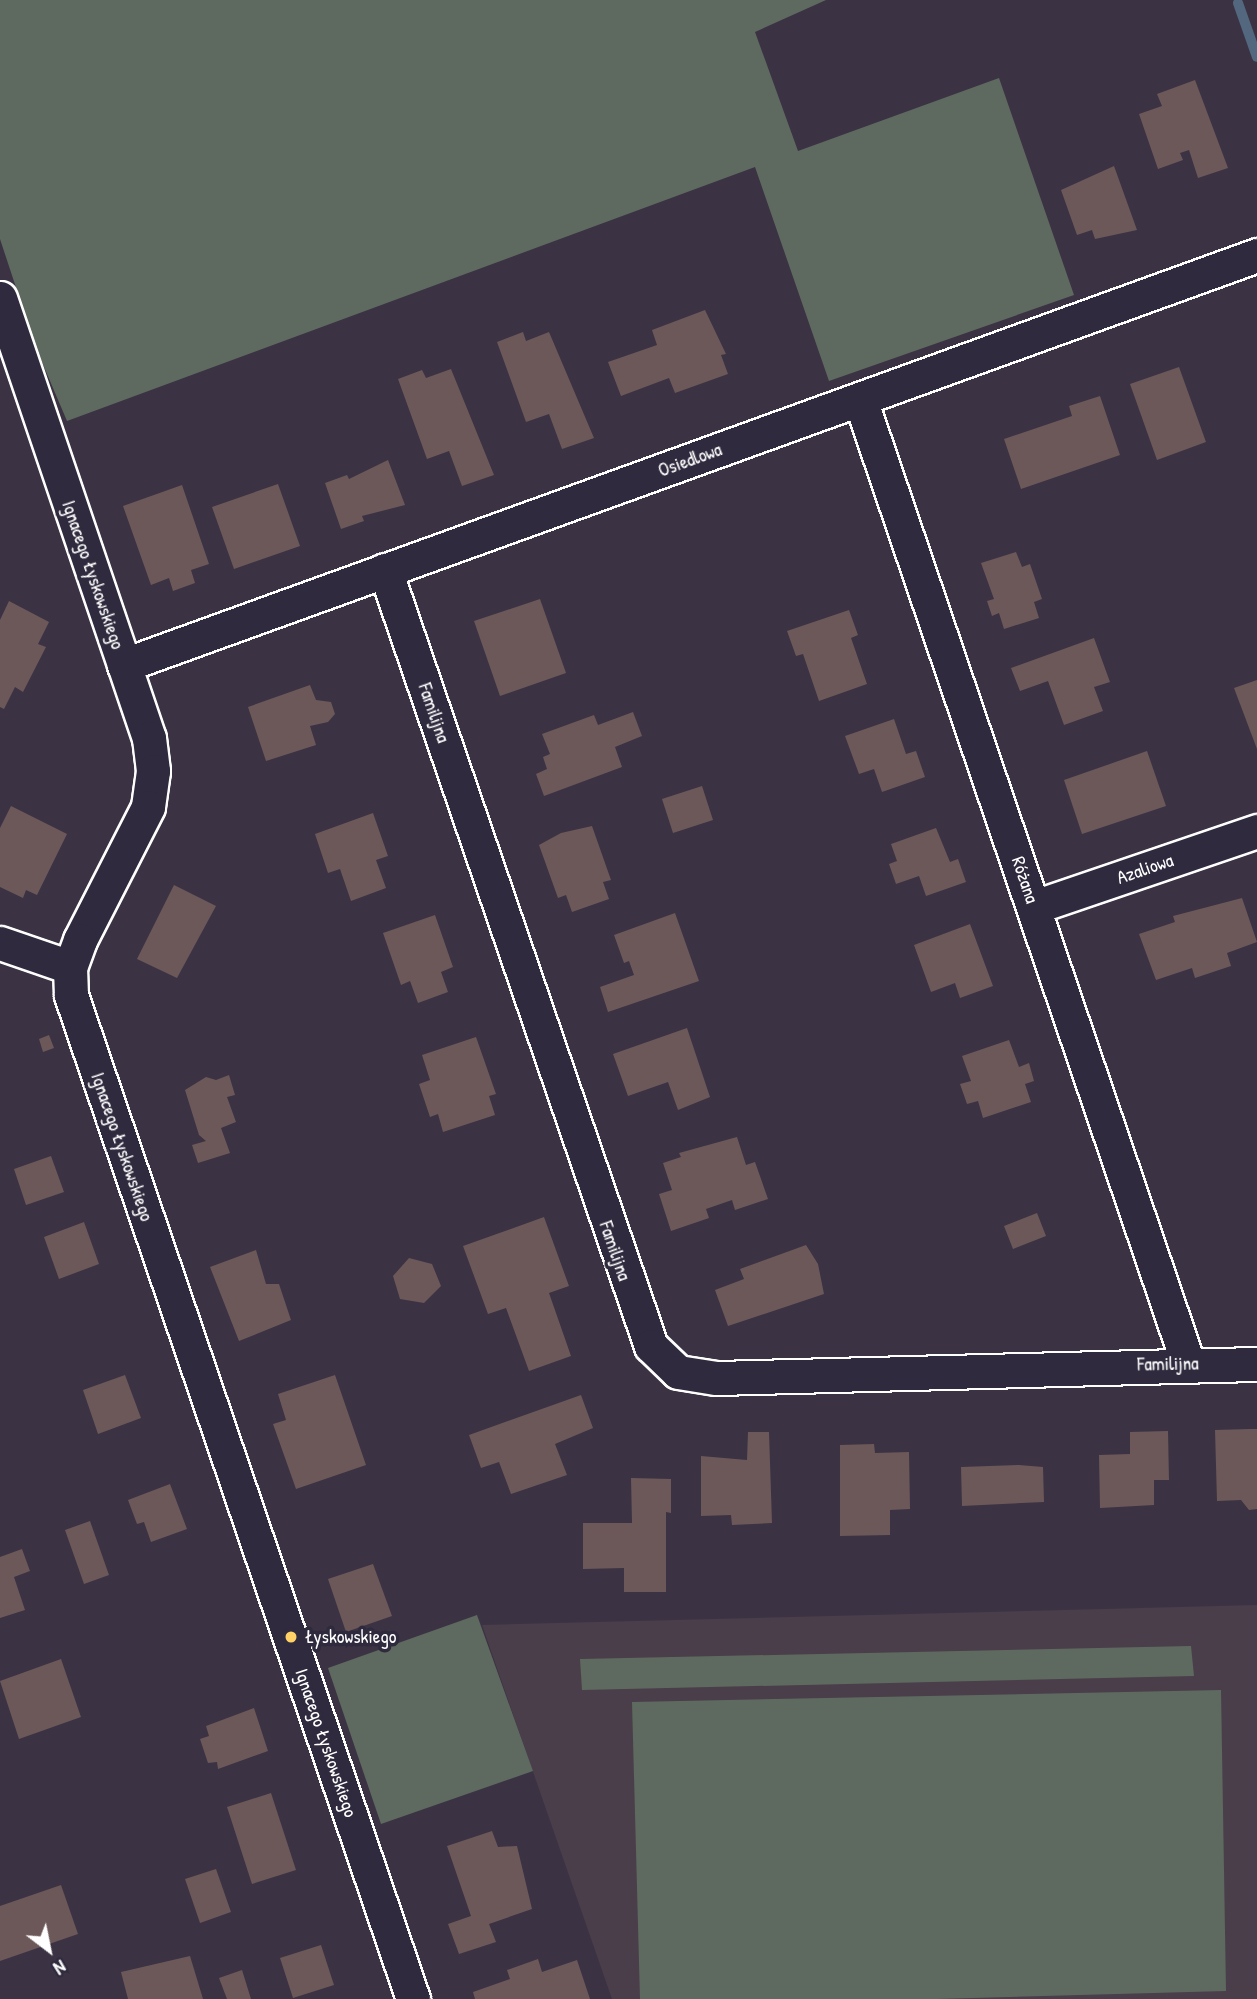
<!DOCTYPE html>
<meta charset="utf-8">
<style>
body{margin:0}
#map{position:relative;width:1257px;height:1999px;overflow:hidden;background:#3b3343;font-family:"Patrick Hand",sans-serif}
div>[style]{position:absolute}
.built>*{inset:0;background:#4a3e4a}
.green>*{inset:0;background:#5e6a5f}
.stream>*{height:10px;margin:-5px;padding:0 5px;transform-origin:5px;border-radius:5px;background:#53687e}
.building>*{inset:0;background:#6c5859}
.roads{filter:drop-shadow(2px 0 #fff) drop-shadow(-2px 0 #fff) drop-shadow(0 2px #fff) drop-shadow(0 -2px #fff)}
.minor>*{height:33px;margin:-16.5px;padding:0 16.5px;transform-origin:16.5px;border-radius:16.5px;background:#2f2a3d}
.dots>*{width:19px;height:19px;translate:-50% -50%;box-sizing:border-box;border:4px solid #2f2a3d;border-radius:50%}
span{translate:-50% -50%;white-space:nowrap;text-align:center;line-height:1.15;-webkit-text-stroke:7px #2f2a3d;paint-order:stroke}
.street-label{font-size:19px;color:#fff}
.poi-label{font-size:19px;color:#fff}
.left{translate:0 -50%;text-align:left}
.north{position:absolute;left:14px;top:1915px;width:70px;height:70px;-webkit-text-stroke:5px #2f2a3d;paint-order:stroke;rotate:148deg;font-size:19px;font-weight:700;line-height:28px;text-align:center;color:#fff}
.north::after{content:'';display:block;margin:auto;width:24px;height:32px;background:#fff;clip-path:polygon(50% 0,100% 100%,50% 72%,0 100%)}
</style>
<div id="map">
<div class="built">
<div style="clip-path:polygon(1257px 1605px,1257px 1999px,612px 1999px,482px 1625px)"></div>
</div>
<div class="green">
<div style="clip-path:polygon(0 0,826px 0,755px 32px,798px 151px,999px 78px,1074px 295px,829px 381px,755px 167px,67px 421px,36px 348px,0 239px)"></div>
<div style="clip-path:polygon(477px 1615px,533px 1771px,381px 1824px,328px 1668px)"></div>
<div style="clip-path:polygon(1191px 1646px,1194px 1676px,582px 1690px,580px 1659px)"></div>
<div style="clip-path:polygon(1221px 1690px,1226px 1991px,937px 1999px,640px 1999px,632px 1702px)"></div>
</div>
<div class="stream">
<div style="left:1238px;top:3px;width:57px;rotate:70.6deg"></div>
</div>
<div class="building">
<div style="clip-path:polygon(1195px 80px,1228px 168px,1198px 178px,1189px 150px,1180px 153px,1183px 160px,1158px 169px,1139px 114px,1162px 106px,1157px 94px)"></div>
<div style="clip-path:polygon(1114px 166px,1137px 230px,1095px 239px,1092px 230px,1077px 235px,1061px 190px)"></div>
<div style="clip-path:polygon(705px 310px,726px 354px,721px 355px,728px 374px,675px 393px,669px 378px,621px 396px,608px 362px,657px 345px,652px 330px)"></div>
<div style="clip-path:polygon(523px 332px,526px 341px,549px 332px,594px 438px,562px 449px,549px 414px,526px 422px,497px 342px)"></div>
<div style="clip-path:polygon(1179px 367px,1206px 442px,1157px 460px,1130px 384px)"></div>
<div style="clip-path:polygon(451px 369px,494px 475px,462px 486px,449px 451px,427px 459px,398px 379px,422px 370px,426px 378px)"></div>
<div style="clip-path:polygon(1100px 396px,1120px 455px,1021px 489px,1004px 439px,1072px 416px,1069px 406px)"></div>
<div style="clip-path:polygon(388px 460px,405px 505px,362px 516px,364px 521px,341px 529px,325px 483px,347px 475px,349px 479px)"></div>
<div style="clip-path:polygon(278px 484px,300px 546px,234px 569px,212px 507px)"></div>
<div style="clip-path:polygon(182px 485px,209px 564px,191px 570px,195px 583px,173px 591px,169px 578px,151px 585px,123px 506px)"></div>
<div style="clip-path:polygon(1016px 552px,1022px 567px,1030px 564px,1042px 599px,1034px 602px,1039px 618px,1004px 629px,999px 613px,992px 616px,987px 601px,994px 599px,981px 563px)"></div>
<div style="clip-path:polygon(540px 599px,566px 673px,500px 696px,474px 621px)"></div>
<div style="clip-path:polygon(9px 601px,49px 622px,38px 644px,46px 647px,23px 692px,15px 687px,4px 709px,0 707px,0 620px)"></div>
<div style="clip-path:polygon(849px 610px,858px 635px,851px 638px,867px 684px,819px 701px,803px 654px,796px 656px,787px 631px)"></div>
<div style="clip-path:polygon(1094px 638px,1110px 682px,1094px 687px,1103px 711px,1064px 725px,1048px 681px,1020px 691px,1011px 668px)"></div>
<div style="clip-path:polygon(1257px 680px,1257px 749px,1234px 688px)"></div>
<div style="clip-path:polygon(310px 685px,316px 700px,331px 702px,335px 714px,328px 722px,310px 726px,316px 745px,266px 761px,248px 707px)"></div>
<div style="clip-path:polygon(633px 712px,642px 736px,615px 747px,622px 767px,544px 796px,536px 774px,547px 769px,543px 757px,550px 754px,542px 734px,594px 715px,598px 725px)"></div>
<div style="clip-path:polygon(894px 719px,906px 754px,916px 751px,925px 777px,882px 792px,874px 769px,859px 774px,845px 736px)"></div>
<div style="clip-path:polygon(1147px 751px,1166px 806px,1082px 834px,1064px 780px)"></div>
<div style="clip-path:polygon(702px 786px,713px 820px,673px 833px,662px 799px)"></div>
<div style="clip-path:polygon(11px 806px,67px 834px,37px 895px,26px 890px,23px 898px,0 887px,0 828px)"></div>
<div style="clip-path:polygon(373px 813px,388px 856px,376px 860px,386px 888px,351px 901px,340px 869px,328px 873px,315px 834px)"></div>
<div style="clip-path:polygon(592px 826px,611px 880px,603px 882px,609px 899px,572px 912px,566px 895px,558px 898px,539px 845px,561px 833px)"></div>
<div style="clip-path:polygon(936px 828px,950px 862px,958px 859px,966px 882px,926px 896px,919px 876px,896px 884px,889px 864px,897px 861px,891px 844px)"></div>
<div style="clip-path:polygon(174px 885px,216px 906px,177px 978px,137px 959px)"></div>
<div style="clip-path:polygon(1242px 898px,1257px 942px,1227px 953px,1231px 966px,1195px 978px,1192px 968px,1156px 980px,1139px 934px,1175px 922px,1173px 916px)"></div>
<div style="clip-path:polygon(675px 913px,699px 981px,608px 1012px,600px 987px,634px 975px,629px 961px,624px 963px,614px 935px)"></div>
<div style="clip-path:polygon(435px 915px,453px 967px,441px 972px,448px 992px,418px 1003px,410px 981px,401px 985px,383px 933px)"></div>
<div style="clip-path:polygon(970px 924px,993px 986px,960px 998px,955px 983px,931px 992px,914px 945px)"></div>
<div style="clip-path:polygon(687px 1028px,710px 1097px,678px 1110px,668px 1082px,628px 1096px,613px 1054px)"></div>
<div style="clip-path:polygon(49px 1035px,54px 1048px,43px 1052px,39px 1039px)"></div>
<div style="clip-path:polygon(476px 1037px,496px 1094px,489px 1096px,495px 1115px,443px 1132px,438px 1114px,430px 1117px,419px 1084px,430px 1080px,422px 1055px)"></div>
<div style="clip-path:polygon(1009px 1040px,1019px 1067px,1029px 1063px,1034px 1081px,1025px 1084px,1031px 1102px,983px 1118px,978px 1101px,967px 1104px,960px 1084px,971px 1081px,962px 1056px)"></div>
<div style="clip-path:polygon(229px 1075px,235px 1095px,227px 1097px,236px 1122px,221px 1128px,230px 1153px,198px 1163px,192px 1145px,206px 1141px,199px 1135px,185px 1090px,206px 1077px,216px 1080px)"></div>
<div style="clip-path:polygon(737px 1137px,746px 1165px,755px 1162px,768px 1199px,735px 1210px,732px 1200px,706px 1209px,709px 1218px,671px 1231px,659px 1194px,672px 1190px,663px 1163px,681px 1157px,679px 1153px)"></div>
<div style="clip-path:polygon(51px 1156px,64px 1192px,26px 1205px,14px 1169px)"></div>
<div style="clip-path:polygon(1037px 1213px,1046px 1236px,1013px 1249px,1004px 1226px)"></div>
<div style="clip-path:polygon(544px 1217px,569px 1286px,549px 1293px,571px 1356px,529px 1371px,506px 1308px,488px 1314px,463px 1246px)"></div>
<div style="clip-path:polygon(84px 1222px,99px 1264px,59px 1279px,44px 1237px)"></div>
<div style="clip-path:polygon(806px 1245px,818px 1264px,824px 1294px,728px 1326px,715px 1290px,744px 1279px,740px 1269px)"></div>
<div style="clip-path:polygon(256px 1250px,266px 1284px,279px 1284px,291px 1320px,239px 1341px,210px 1267px)"></div>
<div style="clip-path:polygon(409px 1258px,432px 1264px,441px 1286px,424px 1303px,400px 1299px,393px 1276px)"></div>
<div style="clip-path:polygon(125px 1375px,141px 1418px,98px 1434px,83px 1390px)"></div>
<div style="clip-path:polygon(335px 1375px,366px 1465px,296px 1489px,273px 1424px,286px 1420px,278px 1394px)"></div>
<div style="clip-path:polygon(581px 1395px,593px 1428px,555px 1444px,567px 1475px,511px 1494px,499px 1462px,481px 1468px,469px 1435px)"></div>
<div style="clip-path:polygon(1250px 1429px,1257px 1429px,1257px 1509px,1249px 1510px,1241px 1500px,1217px 1501px,1215px 1430px)"></div>
<div style="clip-path:polygon(1168px 1431px,1169px 1480px,1154px 1480px,1154px 1505px,1100px 1508px,1099px 1455px,1130px 1454px,1130px 1432px)"></div>
<div style="clip-path:polygon(748px 1432px,769px 1432px,772px 1523px,732px 1525px,731px 1515px,701px 1516px,701px 1456px,747px 1460px)"></div>
<div style="clip-path:polygon(874px 1444px,875px 1453px,909px 1452px,910px 1509px,890px 1510px,890px 1535px,840px 1536px,840px 1445px)"></div>
<div style="clip-path:polygon(1019px 1465px,1043px 1467px,1044px 1502px,962px 1506px,961px 1467px)"></div>
<div style="clip-path:polygon(631px 1478px,671px 1479px,671px 1513px,666px 1512px,666px 1592px,624px 1592px,624px 1568px,583px 1569px,583px 1523px,632px 1523px)"></div>
<div style="clip-path:polygon(170px 1484px,187px 1529px,151px 1542px,144px 1522px,137px 1524px,128px 1500px)"></div>
<div style="clip-path:polygon(90px 1521px,109px 1575px,84px 1584px,65px 1530px)"></div>
<div style="clip-path:polygon(22px 1549px,30px 1571px,14px 1577px,25px 1610px,0 1618px,0 1557px)"></div>
<div style="clip-path:polygon(373px 1564px,392px 1616px,346px 1632px,328px 1579px)"></div>
<div style="clip-path:polygon(61px 1659px,81px 1717px,19px 1739px,0 1681px)"></div>
<div style="clip-path:polygon(254px 1708px,268px 1751px,218px 1769px,217px 1762px,208px 1763px,200px 1739px,209px 1736px,206px 1726px)"></div>
<div style="clip-path:polygon(271px 1793px,296px 1870px,252px 1884px,227px 1807px)"></div>
<div style="clip-path:polygon(492px 1831px,498px 1847px,517px 1846px,532px 1909px,489px 1924px,496px 1942px,459px 1954px,448px 1924px,471px 1916px,447px 1846px)"></div>
<div style="clip-path:polygon(216px 1869px,231px 1912px,200px 1923px,185px 1879px)"></div>
<div style="clip-path:polygon(61px 1885px,78px 1934px,0 1961px,0 1906px)"></div>
<div style="clip-path:polygon(321px 1945px,334px 1985px,293px 1998px,280px 1958px)"></div>
<div style="clip-path:polygon(190px 1956px,203px 1999px,128px 1999px,121px 1972px)"></div>
<div style="clip-path:polygon(538px 1959px,542px 1972px,577px 1960px,590px 1999px,475px 1999px,473px 1992px,510px 1979px,507px 1970px)"></div>
<div style="clip-path:polygon(242px 1970px,251px 1999px,227px 1999px,219px 1978px)"></div>
</div>
<div class="roads">
<div class="minor">
<div style="left:0;top:298px;width:465px;rotate:71.3deg"></div>
<div style="left:149px;top:738px;width:33px;rotate:83deg"></div>
<div style="left:153px;top:771px;width:36px;rotate:98deg"></div>
<div style="left:148px;top:807px;width:149px;rotate:117.1deg"></div>
<div style="left:80px;top:940px;width:29px;rotate:110deg"></div>
<div style="left:70px;top:967px;width:28px;rotate:88deg"></div>
<div style="left:71px;top:995px;width:1061px;rotate:71.19deg"></div>
<div style="left:860px;top:399px;width:1018px;rotate:71.21deg"></div>
<div style="left:385px;top:570px;width:820px;rotate:71.08deg"></div>
<div style="left:651px;top:1346px;width:37px;rotate:44deg"></div>
<div style="left:678px;top:1372px;width:39px;rotate:9deg"></div>
<div style="left:717px;top:1378px;width:540px;rotate:-1.49deg"></div>
<div style="left:124px;top:665px;width:1205px;rotate:-19.89deg"></div>
<div style="left:1034px;top:907px;width:236px;rotate:-18.8deg"></div>
<div style="left:0;top:943px;width:74px;rotate:18.9deg"></div>
</div>
</div>
<div class="dots">
<div style="left:291px;top:1637px;background:#ffd166"></div>
</div>
<div class="street-label">
<span style="left:690px;top:460px;rotate:-20deg">Osiedlowa</span>
<span style="left:93px;top:575px;rotate:71deg">Ignacego Łyskowskiego</span>
<span style="left:434px;top:713px;rotate:71deg">Familijna</span>
<span style="left:1145px;top:869px;rotate:-19deg">Azaliowa</span>
<span style="left:1025px;top:880px;rotate:71deg">Różana</span>
<span style="left:122px;top:1147px;rotate:71deg">Ignacego Łyskowskiego</span>
<span style="left:615px;top:1251px;rotate:71deg">Familijna</span>
<span style="left:1168px;top:1364px;rotate:-1deg">Familijna</span>
<span style="left:326px;top:1743px;rotate:71deg">Ignacego Łyskowskiego</span>
</div>
<div class="poi-label">
<span class="left" style="left:305px;top:1637px">Łyskowskiego</span>
</div>
<div class="north">N</div>
</div>
